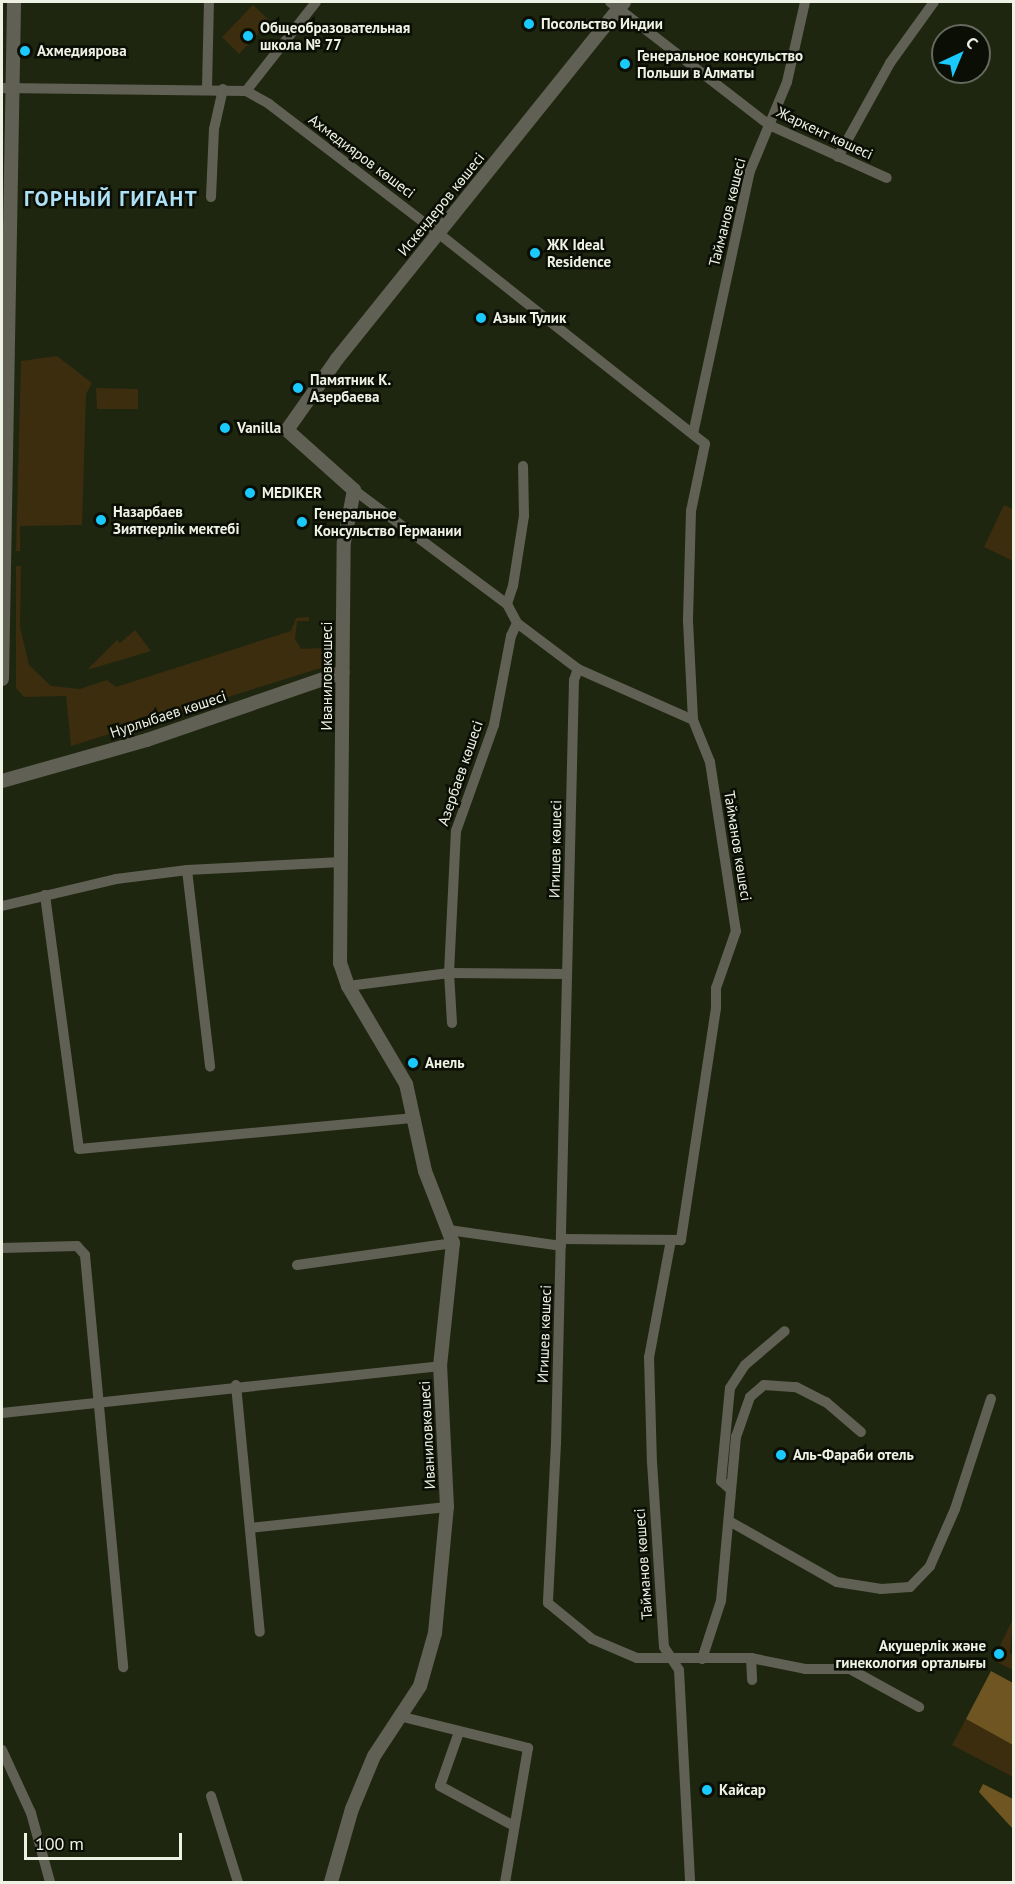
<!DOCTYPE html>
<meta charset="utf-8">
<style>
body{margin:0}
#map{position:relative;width:1015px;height:1884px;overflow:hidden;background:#1f2610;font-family:"PT Sans",sans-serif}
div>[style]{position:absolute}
.green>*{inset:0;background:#3b2d0e}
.forest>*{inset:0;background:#6e5521}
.minor>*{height:10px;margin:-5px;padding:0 5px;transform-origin:5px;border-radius:5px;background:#616054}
.tertiary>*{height:14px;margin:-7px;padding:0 7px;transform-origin:7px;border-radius:7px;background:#616054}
.dots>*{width:16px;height:16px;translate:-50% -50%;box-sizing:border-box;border:3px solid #0b0e05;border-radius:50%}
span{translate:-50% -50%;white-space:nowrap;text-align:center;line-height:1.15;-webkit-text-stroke:5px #0b0e05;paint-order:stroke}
.poi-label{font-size:15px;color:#edf2e4;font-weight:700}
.left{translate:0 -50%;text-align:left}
.right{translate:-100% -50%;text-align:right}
.street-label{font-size:15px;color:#edf2e4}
.district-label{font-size:21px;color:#aee1f6;font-weight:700;letter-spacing:1.5px}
.frame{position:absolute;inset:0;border:3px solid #edf2e4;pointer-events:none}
.north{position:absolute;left:931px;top:24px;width:60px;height:60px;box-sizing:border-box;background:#0b0e05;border:2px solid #65695e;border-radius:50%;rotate:44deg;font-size:16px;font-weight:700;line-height:24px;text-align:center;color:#edf2e4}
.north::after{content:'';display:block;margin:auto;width:21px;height:27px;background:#1acafc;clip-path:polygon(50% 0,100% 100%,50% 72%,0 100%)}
.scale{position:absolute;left:24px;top:1833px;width:158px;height:27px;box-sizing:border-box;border:3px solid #edf2e4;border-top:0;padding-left:8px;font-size:18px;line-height:21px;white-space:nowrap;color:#edf2e4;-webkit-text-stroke:4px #0b0e05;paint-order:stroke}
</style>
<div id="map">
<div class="green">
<div style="clip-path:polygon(253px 5px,270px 21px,239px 54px,222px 37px)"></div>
<div style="clip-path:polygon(57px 356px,92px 383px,86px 394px,82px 525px,20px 526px,20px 551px,16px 551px,21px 361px)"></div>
<div style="clip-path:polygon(96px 388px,138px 389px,138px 409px,97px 409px)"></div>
<div style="clip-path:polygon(1004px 505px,1013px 509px,1013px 561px,984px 547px)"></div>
<div style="clip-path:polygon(16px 566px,21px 566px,20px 627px,29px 665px,51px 686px,80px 689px,107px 680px,116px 687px,291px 631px,296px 618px,309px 617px,309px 621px,297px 621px,295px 639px,301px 649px,322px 648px,321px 620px,334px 622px,334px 657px,324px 667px,71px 746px,66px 696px,24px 697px,16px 688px)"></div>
<div style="clip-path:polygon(135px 630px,151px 651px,87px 670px,117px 640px,120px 643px)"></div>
<div style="clip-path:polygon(1013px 1619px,1010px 1653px,1013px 1655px,1013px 1670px,993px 1660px)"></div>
<div style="clip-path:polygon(966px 1719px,1013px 1745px,1013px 1777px,952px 1745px)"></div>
</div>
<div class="forest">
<div style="clip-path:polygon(991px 1671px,1013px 1683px,1013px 1745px,966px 1719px)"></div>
<div style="clip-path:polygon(983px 1784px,1013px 1799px,1013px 1829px,979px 1792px)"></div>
</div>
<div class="minor">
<div style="left:610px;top:2px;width:201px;rotate:37.7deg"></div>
<div style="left:769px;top:125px;width:129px;rotate:24.2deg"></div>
<div style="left:2px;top:88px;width:244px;rotate:0.7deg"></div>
<div style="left:246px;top:91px;width:26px;rotate:29deg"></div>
<div style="left:269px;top:104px;width:213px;rotate:37.4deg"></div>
<div style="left:438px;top:233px;width:340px;rotate:38.3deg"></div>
<div style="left:705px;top:444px;width:68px;rotate:101.8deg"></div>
<div style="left:691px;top:511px;width:110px;rotate:91.6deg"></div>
<div style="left:688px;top:621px;width:99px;rotate:87.1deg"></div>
<div style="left:693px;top:720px;width:45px;rotate:68deg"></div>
<div style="left:710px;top:762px;width:171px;rotate:81.3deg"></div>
<div style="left:736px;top:931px;width:60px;rotate:109.3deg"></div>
<div style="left:716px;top:988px;width:20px;rotate:90deg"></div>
<div style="left:716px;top:1008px;width:235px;rotate:98.6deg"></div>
<div style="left:681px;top:1240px;width:119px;rotate:-179.5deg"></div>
<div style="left:207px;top:88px;width:86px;rotate:-88.7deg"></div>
<div style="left:246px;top:91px;width:113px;rotate:-51.8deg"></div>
<div style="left:838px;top:157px;width:107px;rotate:-61deg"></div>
<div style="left:890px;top:63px;width:75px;rotate:-54.2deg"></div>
<div style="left:211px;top:197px;width:68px;rotate:-87.5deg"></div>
<div style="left:214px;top:129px;width:41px;rotate:-77.3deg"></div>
<div style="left:693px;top:434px;width:269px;rotate:-77.8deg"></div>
<div style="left:750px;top:171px;width:96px;rotate:-67.4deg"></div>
<div style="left:787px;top:82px;width:82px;rotate:-77.3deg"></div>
<div style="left:354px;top:490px;width:191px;rotate:36.7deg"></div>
<div style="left:507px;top:604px;width:21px;rotate:62deg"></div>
<div style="left:517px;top:623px;width:76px;rotate:37deg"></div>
<div style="left:578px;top:669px;width:126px;rotate:23.9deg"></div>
<div style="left:507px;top:604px;width:19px;rotate:-72deg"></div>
<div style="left:513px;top:586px;width:71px;rotate:-81.1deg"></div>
<div style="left:524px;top:516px;width:50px;rotate:-91.1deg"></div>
<div style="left:578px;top:669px;width:12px;rotate:110deg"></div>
<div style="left:574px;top:680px;width:763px;rotate:91.35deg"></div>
<div style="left:556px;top:1443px;width:160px;rotate:92.9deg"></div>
<div style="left:548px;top:1603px;width:57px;rotate:39.3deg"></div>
<div style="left:592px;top:1639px;width:49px;rotate:22.9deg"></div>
<div style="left:637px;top:1658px;width:114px"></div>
<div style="left:751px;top:1658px;width:55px;rotate:11.5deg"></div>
<div style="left:805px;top:1669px;width:45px"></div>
<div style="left:850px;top:1669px;width:79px;rotate:28.8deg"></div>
<div style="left:187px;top:870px;width:198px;rotate:83.3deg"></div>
<div style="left:45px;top:895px;width:256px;rotate:82.4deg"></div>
<div style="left:79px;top:1149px;width:337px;rotate:-5.3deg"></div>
<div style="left:2px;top:906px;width:117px;rotate:-13.3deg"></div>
<div style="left:116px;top:879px;width:72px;rotate:-7.2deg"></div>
<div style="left:187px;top:870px;width:155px;rotate:-3deg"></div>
<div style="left:348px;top:986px;width:102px;rotate:-7.3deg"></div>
<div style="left:449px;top:973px;width:118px;rotate:0.5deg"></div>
<div style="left:452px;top:1023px;width:50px;rotate:-93.4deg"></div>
<div style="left:449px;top:973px;width:142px;rotate:-87.2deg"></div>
<div style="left:456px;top:831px;width:113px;rotate:-70.3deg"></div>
<div style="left:494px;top:725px;width:91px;rotate:-79.2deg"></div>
<div style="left:511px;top:636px;width:14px;rotate:-65deg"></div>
<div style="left:449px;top:1230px;width:113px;rotate:8.1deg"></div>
<div style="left:671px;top:1240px;width:119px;rotate:100.6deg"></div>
<div style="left:649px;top:1357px;width:105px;rotate:88.4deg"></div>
<div style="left:652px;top:1462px;width:185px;rotate:86.3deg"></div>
<div style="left:664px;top:1647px;width:27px;rotate:57deg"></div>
<div style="left:679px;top:1670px;width:212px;rotate:87deg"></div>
<div style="left:2px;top:1248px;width:75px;rotate:-1.5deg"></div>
<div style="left:77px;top:1246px;width:12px;rotate:48deg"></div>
<div style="left:85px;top:1255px;width:414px;rotate:84.7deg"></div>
<div style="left:297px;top:1265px;width:158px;rotate:-8deg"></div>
<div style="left:236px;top:1385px;width:248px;rotate:84.5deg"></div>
<div style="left:2px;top:1413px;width:441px;rotate:-6.1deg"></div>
<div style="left:730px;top:1489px;width:12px;rotate:-138deg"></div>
<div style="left:721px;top:1481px;width:93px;rotate:-84.5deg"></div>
<div style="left:730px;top:1388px;width:27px;rotate:-57deg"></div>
<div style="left:745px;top:1365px;width:52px;rotate:-40.4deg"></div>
<div style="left:729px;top:1521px;width:124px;rotate:29.5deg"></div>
<div style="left:837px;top:1582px;width:45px;rotate:9deg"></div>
<div style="left:881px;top:1589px;width:29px;rotate:-4deg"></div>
<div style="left:910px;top:1587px;width:29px;rotate:-46deg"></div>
<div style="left:930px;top:1566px;width:62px;rotate:-66.3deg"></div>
<div style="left:955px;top:1509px;width:116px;rotate:-71.9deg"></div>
<div style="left:250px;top:1528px;width:198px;rotate:-6.1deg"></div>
<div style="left:751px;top:1658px;width:22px;rotate:87deg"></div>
<div style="left:702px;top:1659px;width:61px;rotate:-71.9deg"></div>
<div style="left:721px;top:1601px;width:165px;rotate:-84.8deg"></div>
<div style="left:736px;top:1437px;width:42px;rotate:-70.7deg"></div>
<div style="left:750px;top:1397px;width:18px;rotate:-41deg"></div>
<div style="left:764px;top:1385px;width:32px;rotate:4deg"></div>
<div style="left:796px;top:1387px;width:34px;rotate:27deg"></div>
<div style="left:826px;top:1402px;width:46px;rotate:40.6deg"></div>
<div style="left:403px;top:1717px;width:129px;rotate:13.9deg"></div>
<div style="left:528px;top:1748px;width:136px;rotate:99.7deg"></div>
<div style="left:459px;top:1732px;width:57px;rotate:109.4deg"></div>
<div style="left:440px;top:1786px;width:84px;rotate:28.4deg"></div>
<div style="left:2px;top:1750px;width:69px;rotate:65.3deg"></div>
<div style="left:31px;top:1813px;width:72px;rotate:74.6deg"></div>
<div style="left:211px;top:1796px;width:90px;rotate:72.6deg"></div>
</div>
<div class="tertiary">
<div style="left:2px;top:679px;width:677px;rotate:-88.98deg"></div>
<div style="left:2px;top:781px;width:151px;rotate:-15.8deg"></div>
<div style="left:147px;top:740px;width:207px;rotate:-19.1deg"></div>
<div style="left:331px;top:1882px;width:76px;rotate:-74deg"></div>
<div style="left:352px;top:1809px;width:57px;rotate:-67.5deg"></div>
<div style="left:374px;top:1756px;width:84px;rotate:-56.7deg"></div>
<div style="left:420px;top:1686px;width:55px;rotate:-74.2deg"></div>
<div style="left:435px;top:1633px;width:127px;rotate:-84.6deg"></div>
<div style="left:447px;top:1507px;width:141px;rotate:-92.8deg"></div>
<div style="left:440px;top:1366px;width:124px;rotate:-84deg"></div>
<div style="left:453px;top:1243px;width:77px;rotate:-111.3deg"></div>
<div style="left:425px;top:1171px;width:89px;rotate:-102.3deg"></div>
<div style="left:406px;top:1084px;width:114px;rotate:-120.6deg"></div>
<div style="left:348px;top:986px;width:24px;rotate:-109deg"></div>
<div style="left:340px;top:963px;width:421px;rotate:-89.5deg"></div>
<div style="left:344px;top:542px;width:53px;rotate:-79.1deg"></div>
<div style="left:354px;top:490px;width:90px;rotate:-138.2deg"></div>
<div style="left:287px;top:430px;width:87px;rotate:-54.8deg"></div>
<div style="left:337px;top:359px;width:458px;rotate:-51.2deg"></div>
</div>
<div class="dots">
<div style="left:529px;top:24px;background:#1acafc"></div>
<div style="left:248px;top:36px;background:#1acafc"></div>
<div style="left:25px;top:51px;background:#1acafc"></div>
<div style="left:625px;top:64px;background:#1acafc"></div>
<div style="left:535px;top:253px;background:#1acafc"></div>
<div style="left:481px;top:318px;background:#1acafc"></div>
<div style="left:298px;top:388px;background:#1acafc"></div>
<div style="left:225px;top:428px;background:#1acafc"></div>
<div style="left:250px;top:493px;background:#1acafc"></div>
<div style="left:101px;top:520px;background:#1acafc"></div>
<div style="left:302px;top:522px;background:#1acafc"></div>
<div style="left:413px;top:1063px;background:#1acafc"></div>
<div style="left:781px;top:1455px;background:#1acafc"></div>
<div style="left:999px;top:1654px;background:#1acafc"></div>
<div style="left:707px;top:1790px;background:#1acafc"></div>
</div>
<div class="poi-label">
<span class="left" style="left:541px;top:24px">Посольство Индии</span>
<span class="left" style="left:260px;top:36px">Общеобразовательная<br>школа № 77</span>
<span class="left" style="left:37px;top:51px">Ахмедиярова</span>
<span class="left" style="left:637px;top:64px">Генеральное консульство<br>Польши в Алматы</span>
<span class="left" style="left:547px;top:253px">ЖК Ideal<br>Residence</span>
<span class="left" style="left:493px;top:318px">Азык Тулик</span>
<span class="left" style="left:310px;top:388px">Памятник К.<br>Азербаева</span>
<span class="left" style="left:237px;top:428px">Vanilla</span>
<span class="left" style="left:262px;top:493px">MEDIKER</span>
<span class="left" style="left:113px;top:520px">Назарбаев<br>Зияткерлік мектебі</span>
<span class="left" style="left:314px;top:522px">Генеральное<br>Консульство Германии</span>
<span class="left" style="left:425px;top:1063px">Анель</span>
<span class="left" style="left:793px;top:1455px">Аль-Фараби отель</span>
<span class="right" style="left:986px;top:1654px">Акушерлік және<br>гинекология орталығы</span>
<span class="left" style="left:719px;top:1790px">Кайсар</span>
</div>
<div class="street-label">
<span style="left:825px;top:133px;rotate:25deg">Жаркент көшесі</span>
<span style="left:362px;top:156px;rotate:37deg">Ахмедияров көшесі</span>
<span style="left:441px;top:204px;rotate:-51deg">Искендеров көшесі</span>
<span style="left:727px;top:212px;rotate:-76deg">Тайманов көшесі</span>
<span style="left:327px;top:676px;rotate:-90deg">Иваниловкөшесі</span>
<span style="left:168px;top:714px;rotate:-18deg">Нурлыбаев көшесі</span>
<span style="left:460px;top:773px;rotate:-71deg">Азербаев көшесі</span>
<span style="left:738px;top:846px;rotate:81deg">Тайманов көшесі</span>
<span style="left:555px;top:849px;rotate:-89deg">Игишев көшесі</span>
<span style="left:544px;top:1334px;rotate:-88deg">Игишев көшесі</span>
<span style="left:427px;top:1435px;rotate:-93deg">Иваниловкөшесі</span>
<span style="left:643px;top:1564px;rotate:-94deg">Тайманов көшесі</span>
</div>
<div class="district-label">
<span style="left:111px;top:199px">ГОРНЫЙ ГИГАНТ</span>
</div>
<div class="frame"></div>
<div class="north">С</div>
<div class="scale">100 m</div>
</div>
